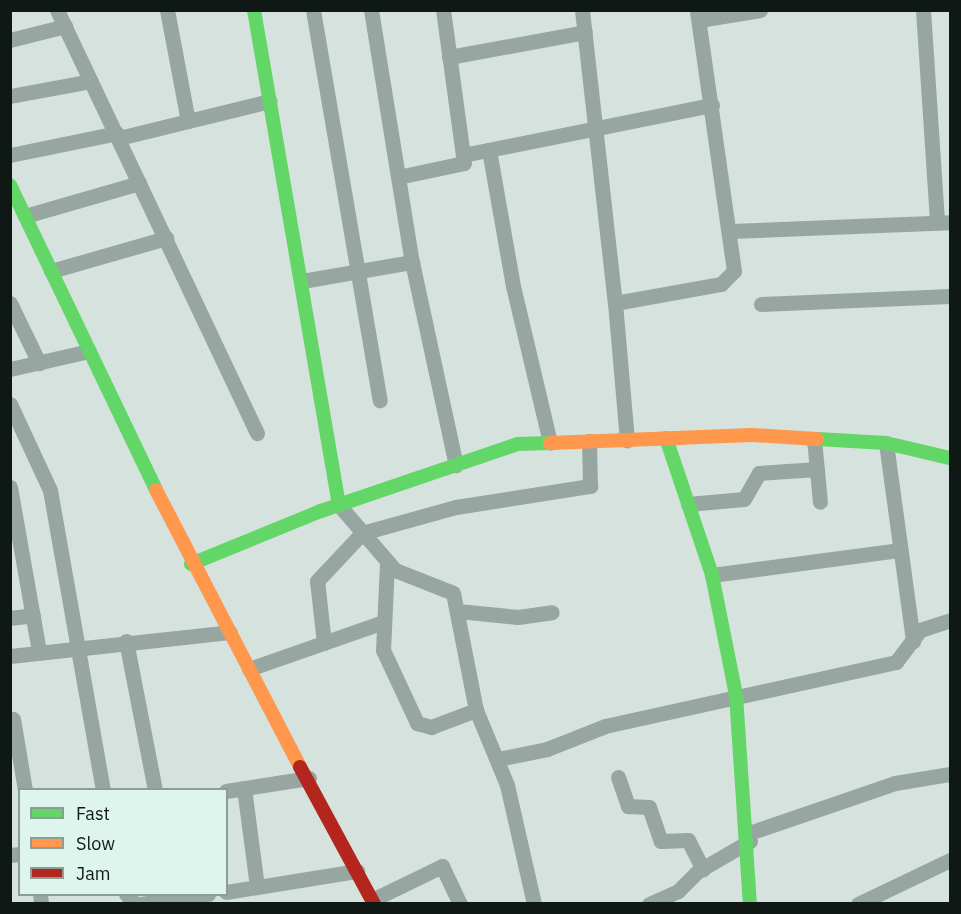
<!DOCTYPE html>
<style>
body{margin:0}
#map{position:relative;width:961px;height:914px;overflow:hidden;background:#d6e2de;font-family:"IBM Plex Sans",sans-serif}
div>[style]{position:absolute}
.street>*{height:15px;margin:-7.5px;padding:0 7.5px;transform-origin:7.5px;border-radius:7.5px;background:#98a6a1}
.fast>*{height:14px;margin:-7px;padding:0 7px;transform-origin:7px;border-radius:7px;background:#63d668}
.slow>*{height:14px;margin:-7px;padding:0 7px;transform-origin:7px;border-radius:7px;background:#ff974d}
.jam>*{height:14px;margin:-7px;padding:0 7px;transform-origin:7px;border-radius:7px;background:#b3261e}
span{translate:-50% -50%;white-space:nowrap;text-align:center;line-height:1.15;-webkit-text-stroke:5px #ddf5ec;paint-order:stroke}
.frame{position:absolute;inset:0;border:12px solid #101816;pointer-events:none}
.legend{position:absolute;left:18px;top:788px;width:210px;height:108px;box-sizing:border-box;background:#ddf5ec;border:2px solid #8b9d96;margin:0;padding:8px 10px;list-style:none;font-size:18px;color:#101816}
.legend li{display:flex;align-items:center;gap:12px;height:30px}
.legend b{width:30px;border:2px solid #8b9d96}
</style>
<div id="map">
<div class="street">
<div style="left:57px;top:10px;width:468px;rotate:64.7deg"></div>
<div style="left:167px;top:10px;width:113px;rotate:79.3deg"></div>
<div style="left:313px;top:10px;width:396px;rotate:80.3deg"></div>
<div style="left:371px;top:10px;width:255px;rotate:80.8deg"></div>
<div style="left:412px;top:262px;width:208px;rotate:77.8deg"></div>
<div style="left:582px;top:10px;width:295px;rotate:83.6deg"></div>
<div style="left:615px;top:303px;width:108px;rotate:-10.2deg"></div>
<div style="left:721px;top:284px;width:18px;rotate:-45deg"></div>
<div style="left:734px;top:271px;width:264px;rotate:-98.1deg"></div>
<div style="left:923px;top:10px;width:213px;rotate:86.2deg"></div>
<div style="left:699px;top:20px;width:62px;rotate:-9.3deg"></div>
<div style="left:10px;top:40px;width:57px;rotate:-14.3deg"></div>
<div style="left:449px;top:57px;width:138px;rotate:-10.4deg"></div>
<div style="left:10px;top:96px;width:82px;rotate:-10.5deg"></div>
<div style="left:119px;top:138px;width:155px;rotate:-13.8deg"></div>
<div style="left:489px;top:150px;width:138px;rotate:80deg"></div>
<div style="left:513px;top:286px;width:161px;rotate:76.7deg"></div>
<div style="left:10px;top:155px;width:109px;rotate:-11.6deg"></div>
<div style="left:463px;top:155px;width:254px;rotate:-11.4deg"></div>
<div style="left:398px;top:177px;width:67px;rotate:-12deg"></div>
<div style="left:464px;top:163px;width:154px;rotate:-97.8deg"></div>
<div style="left:25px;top:216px;width:119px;rotate:-16.1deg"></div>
<div style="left:730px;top:231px;width:220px;rotate:-2.3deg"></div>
<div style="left:51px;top:271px;width:120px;rotate:-16deg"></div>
<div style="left:302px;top:281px;width:112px;rotate:-9.8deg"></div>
<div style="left:10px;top:303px;width:67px;rotate:64.2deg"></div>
<div style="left:615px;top:303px;width:138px;rotate:85deg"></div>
<div style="left:761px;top:304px;width:189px;rotate:-2.4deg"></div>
<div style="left:10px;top:369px;width:81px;rotate:-12.8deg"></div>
<div style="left:10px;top:404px;width:95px;rotate:65.1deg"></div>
<div style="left:50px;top:490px;width:305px;rotate:80deg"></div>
<div style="left:814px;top:439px;width:63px;rotate:84.6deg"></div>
<div style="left:886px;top:443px;width:200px;rotate:82.2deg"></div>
<div style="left:10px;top:487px;width:167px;rotate:80deg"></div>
<div style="left:688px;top:504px;width:56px;rotate:-5.1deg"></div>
<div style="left:744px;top:499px;width:30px;rotate:-60deg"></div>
<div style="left:759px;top:473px;width:58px;rotate:-3.9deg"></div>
<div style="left:339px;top:505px;width:86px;rotate:49.3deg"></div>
<div style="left:395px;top:570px;width:62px;rotate:21.6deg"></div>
<div style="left:453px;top:593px;width:119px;rotate:78.9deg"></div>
<div style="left:476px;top:710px;width:81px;rotate:67.5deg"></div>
<div style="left:507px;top:785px;width:122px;rotate:77.2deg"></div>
<div style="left:387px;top:563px;width:87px;rotate:92.6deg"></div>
<div style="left:383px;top:650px;width:81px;rotate:65deg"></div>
<div style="left:417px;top:723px;width:15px;rotate:16deg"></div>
<div style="left:431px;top:727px;width:48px;rotate:-20.7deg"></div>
<div style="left:712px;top:575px;width:190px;rotate:-7.6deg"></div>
<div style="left:458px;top:611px;width:60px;rotate:5.7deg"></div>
<div style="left:518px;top:617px;width:34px;rotate:-8deg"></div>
<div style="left:10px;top:618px;width:23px;rotate:-7deg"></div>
<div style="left:126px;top:641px;width:152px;rotate:79deg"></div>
<div style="left:324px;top:643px;width:62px;rotate:-96.4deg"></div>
<div style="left:317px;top:581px;width:66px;rotate:-46.8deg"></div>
<div style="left:362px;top:533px;width:98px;rotate:-15.5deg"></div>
<div style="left:456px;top:507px;width:136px;rotate:-8.9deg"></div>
<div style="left:590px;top:486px;width:45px;rotate:-91.3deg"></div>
<div style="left:10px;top:656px;width:221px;rotate:-6.2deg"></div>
<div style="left:249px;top:669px;width:142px;rotate:-19.3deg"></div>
<div style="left:13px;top:719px;width:72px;rotate:80.4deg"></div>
<div style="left:498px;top:759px;width:50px;rotate:-11.5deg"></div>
<div style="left:547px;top:749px;width:62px;rotate:-21.6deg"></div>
<div style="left:605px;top:726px;width:298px;rotate:-12.4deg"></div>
<div style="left:896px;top:662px;width:40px;rotate:-53deg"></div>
<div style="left:920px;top:630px;width:32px;rotate:-18deg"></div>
<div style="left:618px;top:777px;width:31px;rotate:71deg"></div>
<div style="left:628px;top:806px;width:21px;rotate:3deg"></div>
<div style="left:649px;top:807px;width:36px;rotate:71deg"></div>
<div style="left:661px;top:841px;width:27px;rotate:-2deg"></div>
<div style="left:688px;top:840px;width:33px;rotate:63deg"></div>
<div style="left:244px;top:788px;width:100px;rotate:82.5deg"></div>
<div style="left:226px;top:791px;width:84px;rotate:-8.9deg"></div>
<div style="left:749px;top:833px;width:154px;rotate:-18.9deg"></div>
<div style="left:895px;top:783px;width:56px;rotate:-9.3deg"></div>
<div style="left:10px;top:855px;width:10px;rotate:-6deg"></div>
<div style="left:226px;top:892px;width:133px;rotate:-9.1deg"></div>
<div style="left:40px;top:894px;width:10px;rotate:84deg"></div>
<div style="left:126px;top:894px;width:13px;rotate:48deg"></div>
<div style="left:372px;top:900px;width:78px;rotate:-25.9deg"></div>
<div style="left:442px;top:866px;width:42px;rotate:64.7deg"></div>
<div style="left:141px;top:904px;width:68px;rotate:-8.5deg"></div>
<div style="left:649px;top:904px;width:32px;rotate:-24deg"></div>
<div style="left:678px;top:891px;width:28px;rotate:-45deg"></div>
<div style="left:698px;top:871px;width:60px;rotate:-30deg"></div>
<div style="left:858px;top:904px;width:102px;rotate:-25.6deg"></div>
</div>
<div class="fast">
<div style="left:254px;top:10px;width:502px;rotate:80.26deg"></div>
<div style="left:10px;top:185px;width:338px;rotate:64.4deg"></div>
<div style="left:666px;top:438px;width:145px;rotate:71.4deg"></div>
<div style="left:712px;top:575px;width:122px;rotate:78.7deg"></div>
<div style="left:736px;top:695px;width:209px;rotate:86.2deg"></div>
<div style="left:817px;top:439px;width:69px;rotate:3.3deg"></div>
<div style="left:886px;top:443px;width:66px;rotate:13.2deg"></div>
<div style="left:191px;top:564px;width:140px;rotate:-22.2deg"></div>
<div style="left:321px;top:511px;width:208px;rotate:-18.8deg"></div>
<div style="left:518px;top:444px;width:32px;rotate:-2deg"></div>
</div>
<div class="slow">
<div style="left:550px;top:443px;width:202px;rotate:-2.3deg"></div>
<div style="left:752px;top:435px;width:65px;rotate:3.5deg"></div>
<div style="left:156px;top:490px;width:312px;rotate:62.5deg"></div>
</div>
<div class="jam">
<div style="left:300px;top:767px;width:156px;rotate:61.6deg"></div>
</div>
<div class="frame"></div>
<ul class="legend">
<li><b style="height:8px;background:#63d668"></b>Fast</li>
<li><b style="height:8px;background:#ff974d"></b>Slow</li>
<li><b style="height:8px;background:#b3261e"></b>Jam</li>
</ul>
</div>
